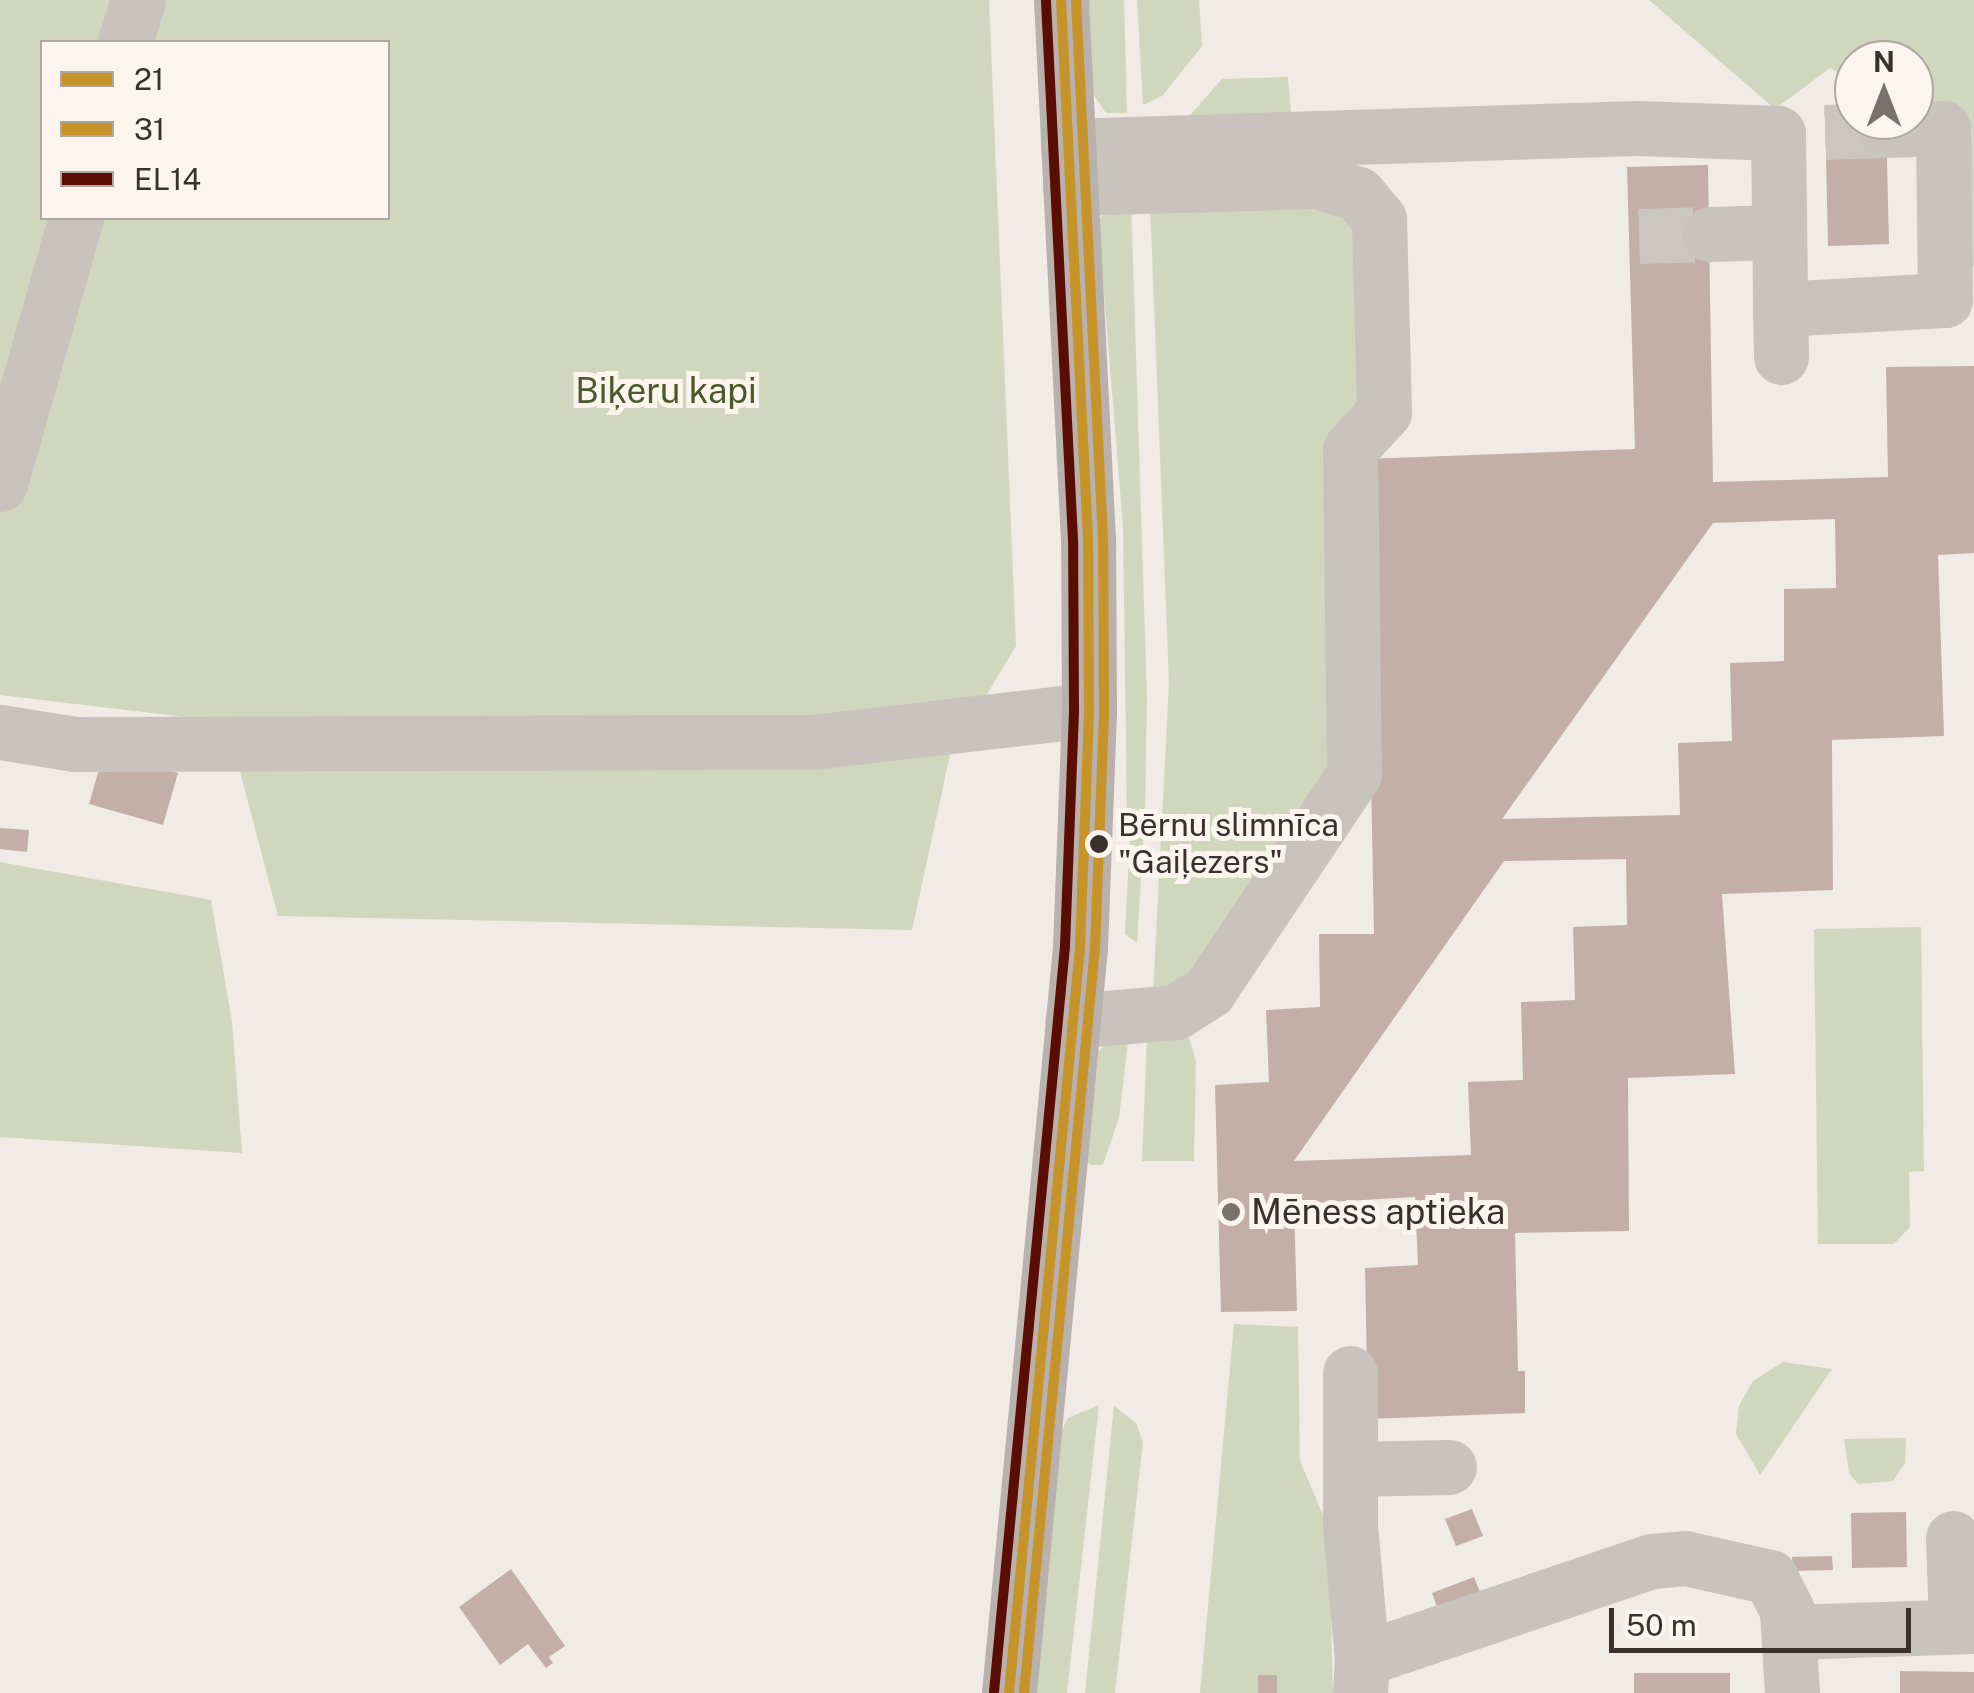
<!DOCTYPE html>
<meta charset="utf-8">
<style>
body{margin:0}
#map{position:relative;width:1974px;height:1693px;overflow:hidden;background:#f0ebe5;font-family:"Public Sans",sans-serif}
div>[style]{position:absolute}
.green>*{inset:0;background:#d1d6bf}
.building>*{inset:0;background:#c3afa7}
.minor-tunnel>*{height:55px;margin-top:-27.5px;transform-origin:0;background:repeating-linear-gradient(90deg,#ccc6c0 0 55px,transparent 0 83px)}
.minor>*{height:55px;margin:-27.5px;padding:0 27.5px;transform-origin:27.5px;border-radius:27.5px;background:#c9c3be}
.major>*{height:55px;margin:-27.5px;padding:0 27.5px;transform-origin:27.5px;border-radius:27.5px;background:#b8b1ad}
.bus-1>*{height:10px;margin:-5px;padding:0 5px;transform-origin:5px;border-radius:5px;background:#c69328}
.bus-2>*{height:10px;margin:-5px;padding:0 5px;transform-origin:5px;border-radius:5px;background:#c69328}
.bus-3>*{height:10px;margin:-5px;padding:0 5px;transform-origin:5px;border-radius:5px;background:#5a0e03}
.dots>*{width:28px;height:28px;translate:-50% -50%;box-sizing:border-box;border:5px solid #fbf5ee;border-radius:50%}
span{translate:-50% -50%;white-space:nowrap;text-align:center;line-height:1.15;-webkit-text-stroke:10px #fbf5ee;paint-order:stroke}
.bus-label{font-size:32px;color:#3b302b}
.left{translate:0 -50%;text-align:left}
.park-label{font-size:35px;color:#4a5a2e}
.poi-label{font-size:35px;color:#3b302b}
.legend{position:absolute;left:40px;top:40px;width:350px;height:180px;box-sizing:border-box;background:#fbf5ee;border:2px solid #aea6a0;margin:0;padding:12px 18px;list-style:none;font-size:30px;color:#3b302b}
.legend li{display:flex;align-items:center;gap:20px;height:50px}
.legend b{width:50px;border:2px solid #aea6a0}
.north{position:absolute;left:1834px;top:40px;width:100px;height:100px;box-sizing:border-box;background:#fbf5ee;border:2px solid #aea6a0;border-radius:50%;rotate:0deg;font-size:28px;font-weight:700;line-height:40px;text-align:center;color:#3b302b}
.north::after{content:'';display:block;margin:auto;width:35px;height:45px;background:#7a716c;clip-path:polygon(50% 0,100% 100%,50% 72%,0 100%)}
.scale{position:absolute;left:1609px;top:1608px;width:302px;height:45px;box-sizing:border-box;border:5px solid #3b302b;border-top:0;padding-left:12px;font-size:30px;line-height:35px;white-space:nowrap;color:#3b302b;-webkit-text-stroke:8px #fbf5ee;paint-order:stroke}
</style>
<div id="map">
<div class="green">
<div style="clip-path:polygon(evenodd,0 0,989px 0,1016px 646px,950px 755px,912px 930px,278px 916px,227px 722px,0 695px,0 0,42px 42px,388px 42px,388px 218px,42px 218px,42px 42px)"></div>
<div style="clip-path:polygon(1089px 0,1124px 0,1127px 113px,1106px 113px,1093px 94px)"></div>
<div style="clip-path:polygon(1137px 0,1199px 0,1202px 46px,1162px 96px,1143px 105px)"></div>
<div style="clip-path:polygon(1649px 0,1974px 0,1974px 268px,1960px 257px,1914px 113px,1914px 60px,1854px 60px,1854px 80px,1830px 68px,1775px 109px)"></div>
<div style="clip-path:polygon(1288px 77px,1292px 124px,1185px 121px,1222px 79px)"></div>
<div style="clip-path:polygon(1302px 196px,1349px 219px,1366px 260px,1337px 754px,1188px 982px,1153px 993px,1169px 683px,1150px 203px)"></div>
<div style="clip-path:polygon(1131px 200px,1147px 698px,1145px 808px,1127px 819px,1123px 526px,1098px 221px,1108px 208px)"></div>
<div style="clip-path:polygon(1144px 828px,1137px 943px,1125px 934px,1130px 836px)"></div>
<div style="clip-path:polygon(0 862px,211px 900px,232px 1021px,242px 1153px,0 1137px)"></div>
<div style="clip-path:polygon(1921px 927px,1924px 1171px,1909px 1172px,1910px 1227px,1894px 1244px,1818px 1244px,1814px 929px)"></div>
<div style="clip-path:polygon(1147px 1038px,1189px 1038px,1196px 1061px,1194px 1161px,1142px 1161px)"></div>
<div style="clip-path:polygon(1128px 1042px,1119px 1118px,1103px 1165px,1092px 1165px,1084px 1161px,1092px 1057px,1104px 1046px)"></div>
<div style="clip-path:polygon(1234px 1324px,1298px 1327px,1300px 1461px,1329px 1529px,1333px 1693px,1200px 1693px)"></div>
<div style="clip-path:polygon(1783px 1362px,1832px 1369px,1760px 1475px,1736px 1434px,1739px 1406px,1753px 1381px)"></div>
<div style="clip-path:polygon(1099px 1405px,1067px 1693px,1036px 1693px,1059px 1435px,1068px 1418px)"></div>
<div style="clip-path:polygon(1114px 1406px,1136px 1423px,1143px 1442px,1115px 1693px,1085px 1693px)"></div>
<div style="clip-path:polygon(1906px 1438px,1905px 1463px,1893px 1481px,1858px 1484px,1849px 1473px,1844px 1439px)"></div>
</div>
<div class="building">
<div style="clip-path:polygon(1854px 108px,1854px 120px,1886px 120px,1889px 244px,1828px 246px,1825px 109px)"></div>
<div style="clip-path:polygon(evenodd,1708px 165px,1713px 482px,1888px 477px,1886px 367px,1974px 366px,1974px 553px,1938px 555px,1944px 736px,1832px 740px,1833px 890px,1722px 894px,1735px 1074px,1628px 1078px,1629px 1231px,1515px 1233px,1518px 1371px,1525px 1371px,1525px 1413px,1368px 1419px,1365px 1268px,1418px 1265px,1415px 1197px,1294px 1204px,1297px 1311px,1221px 1312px,1215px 1085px,1269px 1082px,1266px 1010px,1320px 1007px,1319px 934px,1374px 934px,1365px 459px,1635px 449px,1627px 167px,1708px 165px,1835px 519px,1836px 588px,1784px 589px,1784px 661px,1730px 663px,1732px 741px,1678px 743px,1680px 815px,1502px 819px,1713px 523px,1835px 519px,1708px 165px,1626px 859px,1627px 925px,1573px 927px,1575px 1000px,1521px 1002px,1523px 1080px,1468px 1082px,1471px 1155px,1294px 1161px,1504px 861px,1626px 859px)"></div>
<div style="clip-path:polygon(104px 752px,178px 773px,163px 825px,89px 804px)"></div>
<div style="clip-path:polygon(0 828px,29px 830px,27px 852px,0 849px)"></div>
<div style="clip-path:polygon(1472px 1509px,1483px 1536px,1456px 1546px,1445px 1519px)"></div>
<div style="clip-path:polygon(1906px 1512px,1907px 1567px,1852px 1568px,1851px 1513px)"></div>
<div style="clip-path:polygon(1832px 1556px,1833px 1570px,1793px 1571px,1792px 1557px)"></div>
<div style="clip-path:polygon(511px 1569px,565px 1646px,549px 1657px,553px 1663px,546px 1668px,528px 1644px,500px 1665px,459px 1607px)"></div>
<div style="clip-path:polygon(1474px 1577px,1483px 1599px,1440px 1615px,1432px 1593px)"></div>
<div style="clip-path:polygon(1900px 1671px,1974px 1672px,1974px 1693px,1900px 1693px)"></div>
<div style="clip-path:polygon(1634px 1673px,1730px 1673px,1730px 1693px,1634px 1693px)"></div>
<div style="clip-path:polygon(1258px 1675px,1277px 1675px,1277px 1693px,1258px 1693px)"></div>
</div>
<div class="minor-tunnel">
<div style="left:1825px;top:132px;width:61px;rotate:-1.9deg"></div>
<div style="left:1639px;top:236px;width:71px;rotate:-1.6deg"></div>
</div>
<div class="minor">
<div style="left:125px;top:42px;width:44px;rotate:-72.8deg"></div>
<div style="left:1068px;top:146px;width:569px;rotate:-1.81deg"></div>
<div style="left:1637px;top:128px;width:141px;rotate:2deg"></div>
<div style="left:1778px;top:133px;width:176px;rotate:89.3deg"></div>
<div style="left:1780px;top:309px;width:165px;rotate:-3.1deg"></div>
<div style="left:1945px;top:300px;width:172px;rotate:-90.7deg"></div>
<div style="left:1943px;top:128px;width:57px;rotate:178deg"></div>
<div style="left:1070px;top:188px;width:247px;rotate:-1.6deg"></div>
<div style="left:1317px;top:181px;width:43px;rotate:17.6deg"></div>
<div style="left:1358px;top:194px;width:33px;rotate:50deg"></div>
<div style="left:1379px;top:219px;width:193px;rotate:88.5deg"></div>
<div style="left:1384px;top:412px;width:50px;rotate:132.6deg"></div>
<div style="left:1350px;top:449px;width:325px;rotate:89.3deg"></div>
<div style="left:1354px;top:774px;width:261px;rotate:123.8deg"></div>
<div style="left:1209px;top:991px;width:39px;rotate:148deg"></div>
<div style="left:1176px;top:1012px;width:104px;rotate:175.1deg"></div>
<div style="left:1710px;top:234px;width:69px;rotate:-1.7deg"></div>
<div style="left:1780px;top:309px;width:48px;rotate:88.8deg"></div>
<div style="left:0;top:484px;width:277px;rotate:-74.1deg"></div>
<div style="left:0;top:732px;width:76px;rotate:9.1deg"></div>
<div style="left:75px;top:744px;width:737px;rotate:-0.16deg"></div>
<div style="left:812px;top:742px;width:279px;rotate:-6.6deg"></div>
<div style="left:1350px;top:1373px;width:152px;rotate:90deg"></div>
<div style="left:1350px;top:1525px;width:135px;rotate:84.9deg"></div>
<div style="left:1350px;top:1469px;width:99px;rotate:-1.2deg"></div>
<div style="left:1953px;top:1538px;width:88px;rotate:88deg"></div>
<div style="left:1790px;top:1632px;width:184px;rotate:-1.9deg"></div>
<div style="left:1360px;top:1693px;width:34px;rotate:-87deg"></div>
<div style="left:1362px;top:1659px;width:306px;rotate:-18.7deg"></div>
<div style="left:1652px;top:1561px;width:33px;rotate:-5deg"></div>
<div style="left:1685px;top:1558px;width:87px;rotate:12.6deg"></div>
<div style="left:1770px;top:1577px;width:38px;rotate:63deg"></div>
<div style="left:1787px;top:1611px;width:82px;rotate:86.5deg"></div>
</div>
<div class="major">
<div style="left:1009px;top:1693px;width:749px;rotate:-84.56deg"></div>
<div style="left:1080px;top:947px;width:237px;rotate:-87.8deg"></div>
<div style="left:1089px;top:710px;width:170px;rotate:-90.3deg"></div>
<div style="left:1088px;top:540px;width:541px;rotate:-92.86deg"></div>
</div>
<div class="bus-1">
<div style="left:1009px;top:1693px;width:749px;rotate:-84.56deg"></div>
<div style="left:1080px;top:947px;width:237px;rotate:-87.8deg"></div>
<div style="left:1089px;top:710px;width:170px;rotate:-90.3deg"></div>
<div style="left:1088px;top:540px;width:541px;rotate:-92.86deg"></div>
</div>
<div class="bus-2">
<div style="left:1024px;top:1693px;width:748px;rotate:-84.56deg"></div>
<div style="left:1095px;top:948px;width:237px;rotate:-87.8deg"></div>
<div style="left:1104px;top:711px;width:172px;rotate:-90.3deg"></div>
<div style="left:1103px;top:539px;width:540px;rotate:-92.87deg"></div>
</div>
<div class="bus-3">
<div style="left:994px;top:1692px;width:749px;rotate:-84.56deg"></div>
<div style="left:1065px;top:946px;width:236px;rotate:-87.8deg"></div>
<div style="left:1074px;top:710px;width:170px;rotate:-90.3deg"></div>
<div style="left:1073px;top:540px;width:540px;rotate:-92.87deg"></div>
</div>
<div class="dots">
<div style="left:1099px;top:844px;background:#3b302b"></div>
<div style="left:1231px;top:1212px;background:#7a716c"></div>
</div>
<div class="bus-label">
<span class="left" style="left:1118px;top:844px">Bērnu slimnīca<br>"Gaiļezers"</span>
</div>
<div class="park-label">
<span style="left:666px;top:391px">Biķeru kapi</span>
</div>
<div class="poi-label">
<span class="left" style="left:1251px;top:1212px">Mēness aptieka</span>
</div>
<ul class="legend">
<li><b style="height:12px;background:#c69328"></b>21</li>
<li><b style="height:12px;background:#c69328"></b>31</li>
<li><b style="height:12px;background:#5a0e03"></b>EL14</li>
</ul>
<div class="north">N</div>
<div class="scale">50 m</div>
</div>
